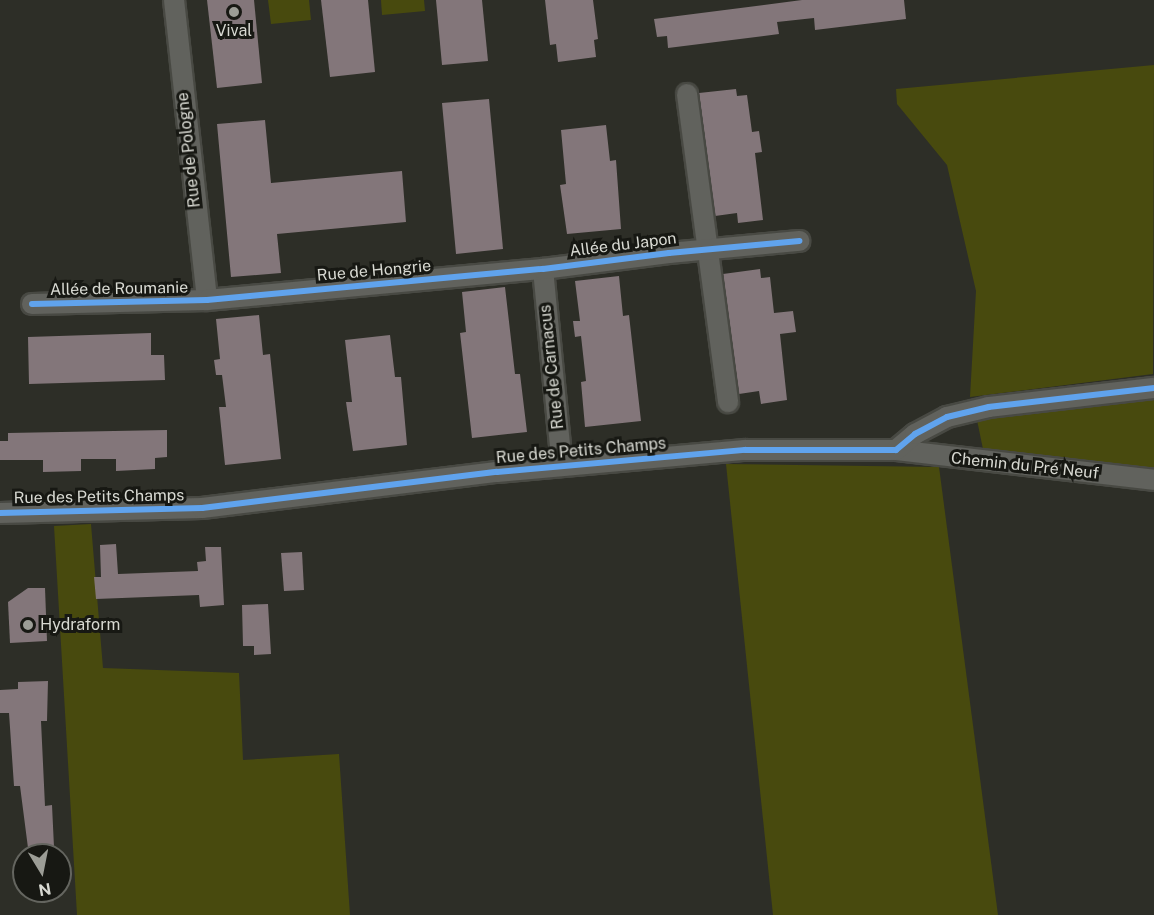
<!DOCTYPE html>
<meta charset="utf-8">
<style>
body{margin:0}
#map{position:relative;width:1154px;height:915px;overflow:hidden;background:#2d2e27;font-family:"Public Sans",sans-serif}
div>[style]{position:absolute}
.green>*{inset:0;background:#484a0e}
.building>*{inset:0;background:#83767a}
.roads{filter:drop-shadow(2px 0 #484943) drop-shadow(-2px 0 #484943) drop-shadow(0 2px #484943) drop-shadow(0 -2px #484943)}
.minor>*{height:20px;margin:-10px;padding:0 10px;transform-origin:10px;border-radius:10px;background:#61625d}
.cycleway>*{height:6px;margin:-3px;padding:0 3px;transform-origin:3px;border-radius:3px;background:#60a3ed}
.dots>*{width:16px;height:16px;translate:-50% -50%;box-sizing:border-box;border:3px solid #171813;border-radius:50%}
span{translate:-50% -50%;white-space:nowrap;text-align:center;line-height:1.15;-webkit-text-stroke:6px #171813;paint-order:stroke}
.poi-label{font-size:16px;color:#d8d9d2}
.left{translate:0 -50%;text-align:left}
.street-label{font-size:16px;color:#d8d9d2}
.north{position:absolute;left:12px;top:843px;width:60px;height:60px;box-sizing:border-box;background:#171813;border:2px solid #64655f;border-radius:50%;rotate:170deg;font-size:16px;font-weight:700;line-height:24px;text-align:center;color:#d8d9d2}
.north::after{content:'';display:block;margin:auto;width:21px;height:27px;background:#9c9d96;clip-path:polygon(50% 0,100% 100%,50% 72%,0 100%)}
</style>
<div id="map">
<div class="green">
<div style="clip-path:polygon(268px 0,309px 0,311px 20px,271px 24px)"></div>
<div style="clip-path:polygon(381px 0,424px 0,425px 11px,382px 15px)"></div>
<div style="clip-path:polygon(1154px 65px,1153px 374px,970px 397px,976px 291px,947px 165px,897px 104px,896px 89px)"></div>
<div style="clip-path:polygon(1154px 398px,1154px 471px,984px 454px,977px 420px)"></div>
<div style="clip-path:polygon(726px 464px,939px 467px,998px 915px,773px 915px)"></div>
<div style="clip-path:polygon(91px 524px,103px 668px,239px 673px,243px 760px,339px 754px,350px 915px,77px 915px,54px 526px)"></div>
</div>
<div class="building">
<div style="clip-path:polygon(207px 0,254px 0,262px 83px,217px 88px)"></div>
<div style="clip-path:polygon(321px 0,368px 0,375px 72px,330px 77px)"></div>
<div style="clip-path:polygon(436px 0,482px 0,488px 61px,442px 65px)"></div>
<div style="clip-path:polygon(545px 0,593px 0,598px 39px,594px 40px,596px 57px,558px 62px,556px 44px,550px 45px)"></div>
<div style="clip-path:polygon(802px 0,904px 0,906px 19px,815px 30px,814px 18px,777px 22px,779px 34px,668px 48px,667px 36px,657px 37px,654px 19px)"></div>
<div style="clip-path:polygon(736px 89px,737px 96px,747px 95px,752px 132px,759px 131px,762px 152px,755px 153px,763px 220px,738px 223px,737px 213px,715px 216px,699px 93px)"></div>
<div style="clip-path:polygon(489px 99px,503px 249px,456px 254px,442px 103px)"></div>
<div style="clip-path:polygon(265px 120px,271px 183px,402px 171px,406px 222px,277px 234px,281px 273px,231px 277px,217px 124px)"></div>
<div style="clip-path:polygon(606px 125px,610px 161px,616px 160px,621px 229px,567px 234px,560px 185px,566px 184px,561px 130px)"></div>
<div style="clip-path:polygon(760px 269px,761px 278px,770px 277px,774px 313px,793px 311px,796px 332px,780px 334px,787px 400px,761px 404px,759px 391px,739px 394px,723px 274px)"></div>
<div style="clip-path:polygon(619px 276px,623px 316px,629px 315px,641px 421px,585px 427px,581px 382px,586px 381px,581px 336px,575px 337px,573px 321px,580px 321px,575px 281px)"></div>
<div style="clip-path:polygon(505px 287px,515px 374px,520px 374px,527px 432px,472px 438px,460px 333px,466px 332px,462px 292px)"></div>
<div style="clip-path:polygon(259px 315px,263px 355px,270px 354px,281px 459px,225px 465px,219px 407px,226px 407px,222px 375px,216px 375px,214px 360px,220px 359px,216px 319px)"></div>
<div style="clip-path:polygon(151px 333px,151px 355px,164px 355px,165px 380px,29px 384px,28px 337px)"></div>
<div style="clip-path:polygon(390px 335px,395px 377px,401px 377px,407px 445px,353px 451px,346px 402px,352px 402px,345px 340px)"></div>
<div style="clip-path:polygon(167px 430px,167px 457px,155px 458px,155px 469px,116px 471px,116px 459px,81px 459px,81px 471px,43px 472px,43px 460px,0 460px,0 441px,8px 441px,8px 433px)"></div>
<div style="clip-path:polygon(116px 544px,118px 574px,198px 571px,197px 562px,206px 561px,205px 547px,221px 547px,224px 605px,200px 607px,199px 595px,96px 599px,94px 577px,101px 577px,100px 545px)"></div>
<div style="clip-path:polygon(302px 552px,304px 590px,284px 591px,281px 553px)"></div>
<div style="clip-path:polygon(28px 588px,45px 588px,47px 641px,10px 643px,8px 602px)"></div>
<div style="clip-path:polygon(268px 604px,271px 654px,254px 655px,254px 646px,243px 646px,242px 605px)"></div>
<div style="clip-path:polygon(48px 681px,47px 721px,41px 721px,45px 806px,52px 805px,54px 847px,28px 848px,20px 786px,14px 786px,9px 713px,0 713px,0 690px,18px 689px,18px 682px)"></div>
</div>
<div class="roads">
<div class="minor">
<div style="left:174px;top:0;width:302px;rotate:83.7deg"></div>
<div style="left:687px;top:94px;width:311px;rotate:82.4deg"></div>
<div style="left:543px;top:269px;width:197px;rotate:84.5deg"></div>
<div style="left:32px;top:304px;width:175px;rotate:-1.3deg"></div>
<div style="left:207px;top:300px;width:337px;rotate:-5.3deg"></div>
<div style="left:543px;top:269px;width:127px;rotate:-7.2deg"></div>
<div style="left:669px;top:253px;width:131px;rotate:-5.3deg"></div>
<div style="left:896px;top:450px;width:260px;rotate:6.6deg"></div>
<div style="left:0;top:513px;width:202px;rotate:-1.4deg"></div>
<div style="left:202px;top:508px;width:297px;rotate:-7deg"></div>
<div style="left:497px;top:472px;width:249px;rotate:-5.1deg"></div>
<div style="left:745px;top:450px;width:151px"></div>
<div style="left:896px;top:450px;width:25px;rotate:-40deg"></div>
<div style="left:915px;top:434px;width:36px;rotate:-28deg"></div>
<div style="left:947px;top:417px;width:43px;rotate:-13.4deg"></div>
<div style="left:989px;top:407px;width:166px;rotate:-6.6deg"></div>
</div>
</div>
<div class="cycleway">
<div style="left:32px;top:304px;width:175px;rotate:-1.3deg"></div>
<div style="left:207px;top:300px;width:337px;rotate:-5.3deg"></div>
<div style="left:543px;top:269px;width:127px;rotate:-7.2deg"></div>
<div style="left:669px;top:253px;width:131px;rotate:-5.3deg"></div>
<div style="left:0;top:513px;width:202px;rotate:-1.4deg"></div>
<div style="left:202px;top:508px;width:297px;rotate:-7deg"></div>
<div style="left:497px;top:472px;width:249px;rotate:-5.1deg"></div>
<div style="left:745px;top:450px;width:151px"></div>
<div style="left:896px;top:450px;width:25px;rotate:-40deg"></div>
<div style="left:915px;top:434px;width:36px;rotate:-28deg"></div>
<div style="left:947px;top:417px;width:43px;rotate:-13.4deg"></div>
<div style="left:989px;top:407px;width:166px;rotate:-6.6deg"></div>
</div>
<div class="dots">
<div style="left:234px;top:12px;background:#9c9d96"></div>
<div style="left:28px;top:625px;background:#9c9d96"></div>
</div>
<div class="poi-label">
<span style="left:234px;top:31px">Vival</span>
<span class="left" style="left:40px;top:625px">Hydraform</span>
</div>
<div class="street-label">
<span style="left:189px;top:150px;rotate:-96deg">Rue de Pologne</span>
<span style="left:623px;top:245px;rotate:-7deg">Allée du Japon</span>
<span style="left:374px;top:271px;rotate:-5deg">Rue de Hongrie</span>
<span style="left:119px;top:289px;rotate:-1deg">Allée de Roumanie</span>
<span style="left:552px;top:367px;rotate:-96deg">Rue de Carnacus</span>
<span style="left:581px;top:451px;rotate:-5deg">Rue des Petits Champs</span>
<span style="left:1025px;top:466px;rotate:6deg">Chemin du Pré Neuf</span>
<span style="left:99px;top:497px;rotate:-1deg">Rue des Petits Champs</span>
</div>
<div class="north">N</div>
</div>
